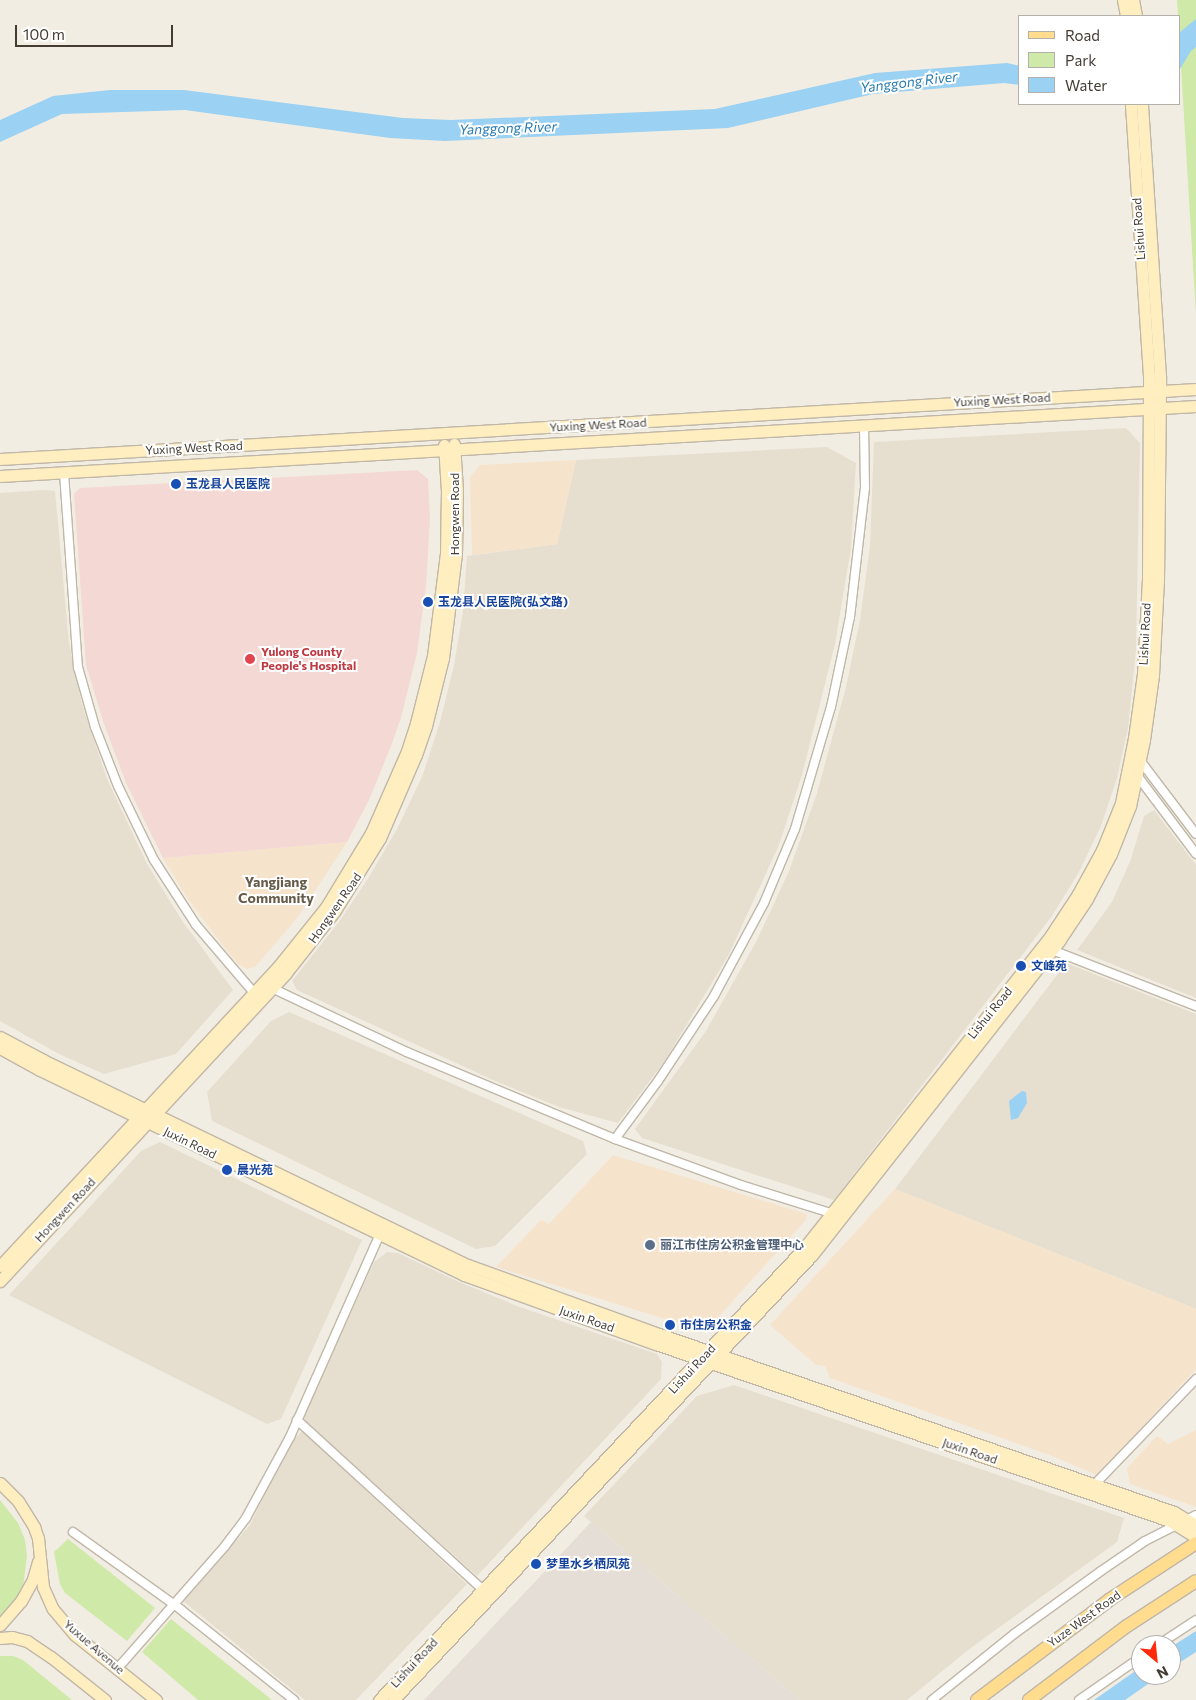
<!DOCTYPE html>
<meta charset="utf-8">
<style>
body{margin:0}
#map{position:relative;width:1196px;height:1700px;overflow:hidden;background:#f2ede2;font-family:Commissioner,"Noto Sans SC",sans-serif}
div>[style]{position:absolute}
.residential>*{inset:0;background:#e6dfd0}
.commercial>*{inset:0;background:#f6e3cb}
.industrial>*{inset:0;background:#e4ded7}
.medical>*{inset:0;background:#f4d8d4}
.green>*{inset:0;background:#cee9a8}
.water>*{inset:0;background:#9bd1f3}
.roads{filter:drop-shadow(1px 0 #c0b7a8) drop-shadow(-1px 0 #c0b7a8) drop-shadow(0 1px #c0b7a8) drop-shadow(0 -1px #c0b7a8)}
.street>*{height:8px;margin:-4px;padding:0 4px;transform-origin:4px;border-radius:4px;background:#fff}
.secondary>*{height:11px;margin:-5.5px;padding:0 5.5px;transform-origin:5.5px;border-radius:5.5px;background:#ffeebf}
.primary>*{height:12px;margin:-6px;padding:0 6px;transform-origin:6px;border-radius:6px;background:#ffdc8e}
.dots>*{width:14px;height:14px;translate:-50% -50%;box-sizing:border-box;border:2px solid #fff;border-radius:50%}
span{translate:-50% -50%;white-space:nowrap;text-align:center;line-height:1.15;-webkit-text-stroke:4px #fff;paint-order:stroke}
.street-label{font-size:12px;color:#443c33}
.transit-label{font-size:12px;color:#164399;font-weight:700}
.left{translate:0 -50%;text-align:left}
.health-label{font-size:12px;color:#be3a42;font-weight:700}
.service-label{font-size:12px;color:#4e5e75;font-weight:700}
.water-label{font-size:14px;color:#297cb3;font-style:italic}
.neighbourhood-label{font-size:14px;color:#675a49;font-weight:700}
.legend{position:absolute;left:1018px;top:15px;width:162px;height:90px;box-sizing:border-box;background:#fff;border:1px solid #b4b1ad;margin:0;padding:6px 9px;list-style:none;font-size:15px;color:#443c33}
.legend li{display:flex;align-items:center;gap:10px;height:25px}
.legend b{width:25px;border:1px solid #b4b1ad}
.north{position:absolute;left:1131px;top:1635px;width:50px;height:50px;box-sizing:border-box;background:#fff;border:1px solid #b4b1ad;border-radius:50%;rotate:152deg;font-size:14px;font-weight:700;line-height:20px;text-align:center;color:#443c33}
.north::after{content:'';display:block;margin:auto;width:18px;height:22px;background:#ff2a0c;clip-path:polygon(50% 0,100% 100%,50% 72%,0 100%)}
.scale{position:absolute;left:15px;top:25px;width:158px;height:22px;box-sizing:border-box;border:2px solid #443c33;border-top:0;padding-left:6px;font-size:15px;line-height:18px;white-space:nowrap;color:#443c33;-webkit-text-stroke:4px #fff;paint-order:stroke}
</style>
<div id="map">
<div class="residential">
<div style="clip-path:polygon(1126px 428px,1140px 443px,1136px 650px,1128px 728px,1117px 778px,1101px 826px,1079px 872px,1052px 916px,834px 1200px,642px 1138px,635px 1129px,706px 1031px,757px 940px,789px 871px,817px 793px,846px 687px,860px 620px,870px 546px,874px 442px)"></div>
<div style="clip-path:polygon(827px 447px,856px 463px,851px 548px,835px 644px,802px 775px,779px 845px,728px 956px,666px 1059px,618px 1123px,559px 1107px,493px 1080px,297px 990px,292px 981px,339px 922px,369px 877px,397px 829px,422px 777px,440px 722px,454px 665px,463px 611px,467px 556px,557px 544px,576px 460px)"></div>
<div style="clip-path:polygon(44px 490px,55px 491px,69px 643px,82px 704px,107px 779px,147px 864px,183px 922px,233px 990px,176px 1054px,104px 1074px,59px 1054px,0 1021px,0 493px)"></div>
<div style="clip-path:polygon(1154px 810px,1196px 865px,1196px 998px,1077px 950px,1112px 902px,1131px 859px,1144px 816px)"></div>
<div style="clip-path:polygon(1066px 963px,1196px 1014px,1196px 1309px,895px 1189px)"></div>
<div style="clip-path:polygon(289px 1012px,583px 1141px,587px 1154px,495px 1246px,476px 1249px,212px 1121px,207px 1092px,271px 1021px)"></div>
<div style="clip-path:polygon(160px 1142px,362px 1240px,281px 1419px,267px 1424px,9px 1295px,141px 1151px)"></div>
<div style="clip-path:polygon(387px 1252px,398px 1253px,457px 1281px,517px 1306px,657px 1354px,662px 1362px,661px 1379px,477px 1576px,305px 1421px,304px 1416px,374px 1262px)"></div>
<div style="clip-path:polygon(734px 1385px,1124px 1518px,1117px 1542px,968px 1650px,907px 1700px,800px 1700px,584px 1516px,697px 1396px)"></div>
<div style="clip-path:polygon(302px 1431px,467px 1584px,356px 1700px,305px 1700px,183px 1601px,250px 1525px,288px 1445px)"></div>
</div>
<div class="commercial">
<div style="clip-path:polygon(576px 460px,557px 544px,472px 555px,470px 477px,480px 465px)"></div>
<div style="clip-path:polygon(347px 842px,297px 918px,255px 967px,247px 969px,238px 964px,218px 939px,188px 899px,163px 858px)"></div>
<div style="clip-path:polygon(613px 1155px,807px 1214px,805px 1221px,712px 1324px,698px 1329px,496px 1267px,541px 1220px,549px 1224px)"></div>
<div style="clip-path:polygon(895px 1189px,1196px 1309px,1196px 1369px,1097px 1475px,1047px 1454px,830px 1378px,825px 1366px,816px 1365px,770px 1325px)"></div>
<div style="clip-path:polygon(1196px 1430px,1196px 1507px,1130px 1484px,1127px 1468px,1157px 1436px,1168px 1444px)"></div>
</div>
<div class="industrial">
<div style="clip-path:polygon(591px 1522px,800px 1700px,424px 1700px)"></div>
</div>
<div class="medical">
<div style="clip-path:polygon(417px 470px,428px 479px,430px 519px,426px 586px,417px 653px,401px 718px,391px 746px,369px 800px,347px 842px,163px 858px,126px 783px,104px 724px,86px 665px,74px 494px,80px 488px)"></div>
</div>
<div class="green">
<div style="clip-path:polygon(1177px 0,1196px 0,1196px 315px,1180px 50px,1180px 16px,1178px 16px)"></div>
<div style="clip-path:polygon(0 1500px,18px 1523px,25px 1540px,27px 1556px,23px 1587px,18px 1597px,0 1618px)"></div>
<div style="clip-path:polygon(68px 1539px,155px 1608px,127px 1641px,65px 1593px,60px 1584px,54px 1552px)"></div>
<div style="clip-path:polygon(171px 1619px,272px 1700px,198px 1700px,142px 1652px)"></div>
<div style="clip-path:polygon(0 1656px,13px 1656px,23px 1660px,72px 1700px,0 1700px)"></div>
</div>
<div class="water">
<div style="clip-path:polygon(1196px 19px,1196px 47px,1191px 51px,1180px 69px,1180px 32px)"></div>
<div style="clip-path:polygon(1007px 63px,1020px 66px,1020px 85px,1004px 83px,873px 94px,728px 128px,445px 141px,390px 138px,185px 110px,62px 114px,0 142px,0 120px,53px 96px,110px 90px,184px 90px,403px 118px,451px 120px,715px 109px,875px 73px)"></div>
<div style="clip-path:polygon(1022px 1091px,1026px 1092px,1027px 1103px,1018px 1118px,1011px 1120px,1009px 1101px)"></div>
<div style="clip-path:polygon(1196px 1631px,1196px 1652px,1171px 1668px,1171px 1647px)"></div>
<div style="clip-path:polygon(1141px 1667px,1141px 1675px,1161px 1675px,1125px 1700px,1094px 1700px)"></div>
</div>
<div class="roads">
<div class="street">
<div style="left:64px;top:473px;width:195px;rotate:85.9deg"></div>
<div style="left:78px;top:667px;width:62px;rotate:74.2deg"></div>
<div style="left:95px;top:727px;width:63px;rotate:68.7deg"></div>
<div style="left:118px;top:786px;width:82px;rotate:64.1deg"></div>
<div style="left:154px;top:860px;width:77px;rotate:57.1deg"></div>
<div style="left:196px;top:925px;width:89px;rotate:49.5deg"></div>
<div style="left:1139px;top:759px;width:94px;rotate:52.8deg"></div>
<div style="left:1136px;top:774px;width:100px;rotate:53.1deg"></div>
<div style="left:1052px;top:950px;width:155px;rotate:21.3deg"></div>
<div style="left:272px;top:988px;width:149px;rotate:25.4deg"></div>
<div style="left:407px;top:1052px;width:225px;rotate:22.7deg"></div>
<div style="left:615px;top:1139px;width:134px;rotate:20.1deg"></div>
<div style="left:741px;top:1185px;width:94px;rotate:17.3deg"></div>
<div style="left:615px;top:1139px;width:72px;rotate:-53.4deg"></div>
<div style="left:658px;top:1081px;width:102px;rotate:-56.6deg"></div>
<div style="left:714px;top:996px;width:106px;rotate:-61.7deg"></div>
<div style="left:764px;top:903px;width:80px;rotate:-67.3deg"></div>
<div style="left:795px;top:829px;width:127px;rotate:-73.6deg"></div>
<div style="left:831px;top:707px;width:92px;rotate:-78.1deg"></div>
<div style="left:850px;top:617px;width:130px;rotate:-83.4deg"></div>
<div style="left:865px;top:488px;width:62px;rotate:-90.9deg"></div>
<div style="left:297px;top:1420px;width:252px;rotate:42.4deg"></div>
<div style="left:1095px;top:1484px;width:146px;rotate:-46.1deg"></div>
<div style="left:73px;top:1532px;width:132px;rotate:35.7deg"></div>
<div style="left:180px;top:1609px;width:146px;rotate:38.6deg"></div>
<div style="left:1158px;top:1645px;width:45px;rotate:-33.3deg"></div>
<div style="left:117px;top:1669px;width:164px;rotate:-48.7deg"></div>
<div style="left:225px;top:1546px;width:35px;rotate:-53deg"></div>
<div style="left:246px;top:1518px;width:92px;rotate:-61.5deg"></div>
<div style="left:290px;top:1437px;width:222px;rotate:-66.1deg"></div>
<div style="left:932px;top:1700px;width:105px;rotate:-38.8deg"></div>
<div style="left:1014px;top:1634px;width:107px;rotate:-35.9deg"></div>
<div style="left:1101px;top:1571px;width:53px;rotate:-34.3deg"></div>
<div style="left:1145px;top:1541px;width:57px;rotate:-27deg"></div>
<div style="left:1079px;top:1700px;width:75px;rotate:-34.7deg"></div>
</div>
<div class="secondary">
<div style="left:1123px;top:0;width:16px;rotate:79deg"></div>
<div style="left:1133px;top:0;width:16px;rotate:79deg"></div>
<div style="left:0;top:459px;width:1198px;rotate:-3.35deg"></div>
<div style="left:0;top:476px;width:1198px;rotate:-3.35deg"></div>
<div style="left:0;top:1037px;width:49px;rotate:28.1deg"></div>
<div style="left:43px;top:1060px;width:472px;rotate:25.8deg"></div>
<div style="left:468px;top:1265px;width:203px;rotate:19.9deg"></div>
<div style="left:659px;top:1334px;width:545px;rotate:19.07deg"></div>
<div style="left:1174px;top:1512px;width:26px;rotate:31deg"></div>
<div style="left:0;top:1048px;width:43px;rotate:28.9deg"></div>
<div style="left:38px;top:1069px;width:473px;rotate:25.8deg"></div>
<div style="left:464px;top:1275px;width:204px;rotate:19.8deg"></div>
<div style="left:656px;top:1344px;width:544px;rotate:19deg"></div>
<div style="left:1170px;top:1521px;width:31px;rotate:32deg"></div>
<div style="left:0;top:1266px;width:407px;rotate:-47.1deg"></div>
<div style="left:277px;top:968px;width:78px;rotate:-51.2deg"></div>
<div style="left:326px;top:907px;width:87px;rotate:-58.7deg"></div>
<div style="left:371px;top:833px;width:90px;rotate:-66.3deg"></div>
<div style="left:407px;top:751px;width:29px;rotate:-72deg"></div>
<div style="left:416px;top:723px;width:69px;rotate:-75.8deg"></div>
<div style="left:433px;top:656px;width:104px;rotate:-82.8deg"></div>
<div style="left:446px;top:553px;width:62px;rotate:-89.1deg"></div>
<div style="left:447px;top:491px;width:46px;rotate:-93.7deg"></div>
<div style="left:0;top:1281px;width:419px;rotate:-47.1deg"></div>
<div style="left:285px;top:974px;width:79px;rotate:-51.7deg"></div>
<div style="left:334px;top:912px;width:87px;rotate:-58.1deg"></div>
<div style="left:380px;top:838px;width:90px;rotate:-66.6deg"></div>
<div style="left:416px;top:755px;width:31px;rotate:-71deg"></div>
<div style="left:426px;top:726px;width:70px;rotate:-76deg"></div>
<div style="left:443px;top:658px;width:105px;rotate:-82.9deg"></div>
<div style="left:456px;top:554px;width:64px;rotate:-89.1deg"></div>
<div style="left:457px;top:490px;width:46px;rotate:-93.7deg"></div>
<div style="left:0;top:1483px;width:25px;rotate:45deg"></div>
<div style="left:18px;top:1501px;width:31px;rotate:58deg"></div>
<div style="left:34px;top:1527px;width:12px;rotate:70deg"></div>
<div style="left:38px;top:1538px;width:49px;rotate:84.2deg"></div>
<div style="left:43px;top:1587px;width:24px;rotate:66deg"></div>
<div style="left:53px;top:1609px;width:34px;rotate:50deg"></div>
<div style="left:75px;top:1635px;width:104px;rotate:38.7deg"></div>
<div style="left:0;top:1625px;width:32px;rotate:-49deg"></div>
<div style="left:21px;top:1601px;width:25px;rotate:-61deg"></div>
<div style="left:33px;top:1579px;width:18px;rotate:-74deg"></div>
<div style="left:0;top:1638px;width:12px;rotate:-5deg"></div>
<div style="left:12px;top:1637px;width:16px;rotate:15deg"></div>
<div style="left:27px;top:1641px;width:29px;rotate:34deg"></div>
<div style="left:51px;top:1657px;width:69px;rotate:38.5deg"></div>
<div style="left:379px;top:1700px;width:620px;rotate:-46.76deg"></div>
<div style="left:804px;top:1248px;width:399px;rotate:-51.7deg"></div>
<div style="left:1051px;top:935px;width:49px;rotate:-56.6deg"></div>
<div style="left:1078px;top:894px;width:50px;rotate:-61.4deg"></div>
<div style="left:1102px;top:850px;width:51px;rotate:-68deg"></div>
<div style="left:1121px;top:803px;width:66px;rotate:-78.7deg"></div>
<div style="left:1134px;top:738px;width:65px;rotate:-82deg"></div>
<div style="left:1143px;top:674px;width:94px;rotate:-87deg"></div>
<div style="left:1148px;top:580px;width:204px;rotate:-89.7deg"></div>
<div style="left:1149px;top:376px;width:273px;rotate:-93.8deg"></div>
<div style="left:393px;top:1700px;width:611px;rotate:-46.72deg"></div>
<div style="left:812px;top:1255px;width:400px;rotate:-51.8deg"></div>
<div style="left:1059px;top:941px;width:50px;rotate:-56.3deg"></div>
<div style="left:1087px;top:899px;width:51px;rotate:-61.9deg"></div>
<div style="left:1111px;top:854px;width:52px;rotate:-68.4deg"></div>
<div style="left:1130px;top:806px;width:67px;rotate:-78deg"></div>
<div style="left:1144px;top:740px;width:66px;rotate:-82.1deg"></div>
<div style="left:1153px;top:675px;width:94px;rotate:-87deg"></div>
<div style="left:1158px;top:581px;width:205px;rotate:-89.4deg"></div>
<div style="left:1160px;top:376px;width:273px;rotate:-93.8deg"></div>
</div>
<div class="primary">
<div style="left:977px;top:1700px;width:166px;rotate:-37.1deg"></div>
<div style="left:1109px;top:1600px;width:104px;rotate:-33.2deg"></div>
<div style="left:1029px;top:1700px;width:123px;rotate:-37.1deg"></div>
<div style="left:1127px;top:1626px;width:82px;rotate:-33.1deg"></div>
</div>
</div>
<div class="dots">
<div style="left:176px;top:484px;background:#1a4fb4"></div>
<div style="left:428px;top:602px;background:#1a4fb4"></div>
<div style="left:250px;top:659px;background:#e0444e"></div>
<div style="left:1021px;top:966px;background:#1a4fb4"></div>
<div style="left:227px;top:1170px;background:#1a4fb4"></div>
<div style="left:650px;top:1245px;background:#5c6f8a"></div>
<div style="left:670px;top:1325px;background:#1a4fb4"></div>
<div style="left:536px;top:1564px;background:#1a4fb4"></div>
</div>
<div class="street-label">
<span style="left:1139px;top:229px;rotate:-94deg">Lishui Road</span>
<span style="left:1002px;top:400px;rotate:-3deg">Yuxing West Road</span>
<span style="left:598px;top:425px;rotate:-3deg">Yuxing West Road</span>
<span style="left:194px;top:448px;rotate:-3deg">Yuxing West Road</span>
<span style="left:455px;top:514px;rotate:-90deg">Hongwen Road</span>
<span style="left:1145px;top:634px;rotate:-87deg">Lishui Road</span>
<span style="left:335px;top:908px;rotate:-55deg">Hongwen Road</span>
<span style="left:990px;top:1013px;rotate:-51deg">Lishui Road</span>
<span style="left:190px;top:1143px;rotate:26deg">Juxin Road</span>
<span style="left:65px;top:1210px;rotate:-47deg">Hongwen Road</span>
<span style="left:587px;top:1319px;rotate:19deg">Juxin Road</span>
<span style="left:692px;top:1369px;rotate:-47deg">Lishui Road</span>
<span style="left:970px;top:1451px;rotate:19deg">Juxin Road</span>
<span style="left:1084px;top:1619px;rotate:-36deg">Yuze West Road</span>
<span style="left:94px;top:1647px;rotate:41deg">Yuxue Avenue</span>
<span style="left:414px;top:1663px;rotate:-47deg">Lishui Road</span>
</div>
<div class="transit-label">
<span class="left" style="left:186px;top:484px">玉龙县人民医院</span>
<span class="left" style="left:438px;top:602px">玉龙县人民医院(弘文路)</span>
<span class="left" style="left:1031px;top:966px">文峰苑</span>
<span class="left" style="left:237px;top:1170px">晨光苑</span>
<span class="left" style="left:680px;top:1325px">市住房公积金</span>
<span class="left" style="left:546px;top:1564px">梦里水乡栖凤苑</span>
</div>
<div class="health-label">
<span class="left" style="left:261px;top:659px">Yulong County<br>People's Hospital</span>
</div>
<div class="service-label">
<span class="left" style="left:660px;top:1245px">丽江市住房公积金管理中心</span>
</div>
<div class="water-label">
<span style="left:909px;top:82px;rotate:-7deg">Yanggong River</span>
<span style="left:508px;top:128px;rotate:-2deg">Yanggong River</span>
</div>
<div class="neighbourhood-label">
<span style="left:276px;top:890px">Yangjiang<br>Community</span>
</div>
<ul class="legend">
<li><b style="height:6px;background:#ffdc8e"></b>Road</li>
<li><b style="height:14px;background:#cee9a8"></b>Park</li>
<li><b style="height:14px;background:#9bd1f3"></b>Water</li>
</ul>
<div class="north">N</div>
<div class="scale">100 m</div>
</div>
